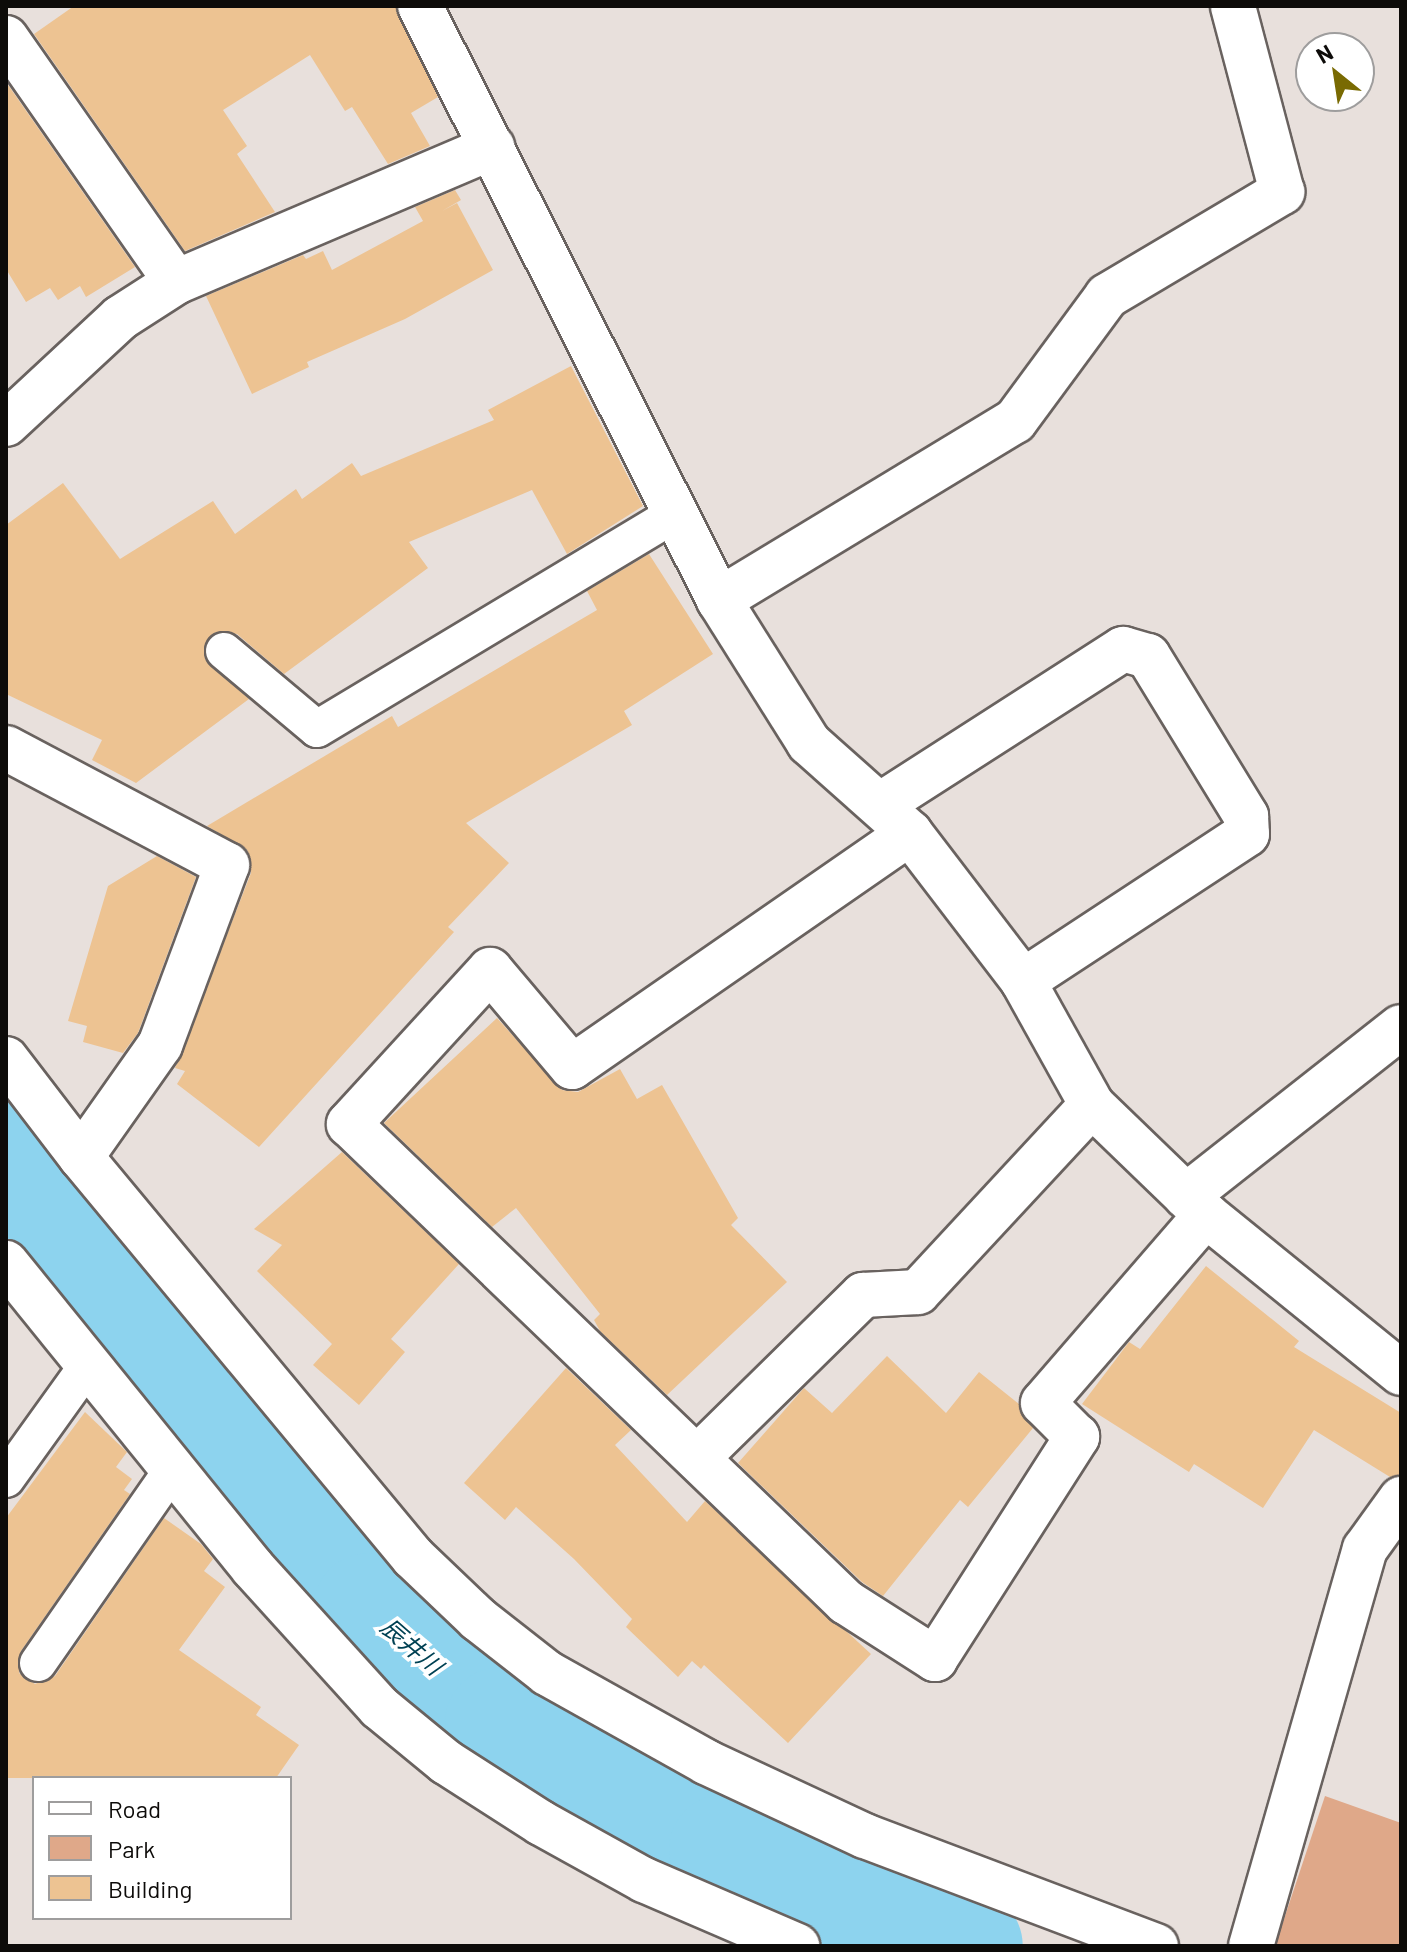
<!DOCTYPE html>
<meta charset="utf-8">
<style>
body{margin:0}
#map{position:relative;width:1407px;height:1952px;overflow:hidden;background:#e8e0dc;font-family:Barlow,"Noto Sans JP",sans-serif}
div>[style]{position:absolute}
.green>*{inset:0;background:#dfa889}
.river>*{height:112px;margin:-56px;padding:0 56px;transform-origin:56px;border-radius:56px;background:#8dd3ee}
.building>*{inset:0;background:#edc392}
.roads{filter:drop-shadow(2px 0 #69625f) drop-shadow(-2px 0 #69625f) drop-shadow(0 2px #69625f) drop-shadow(0 -2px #69625f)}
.lane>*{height:36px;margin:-18px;padding:0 18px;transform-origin:18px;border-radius:18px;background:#fff}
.street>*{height:44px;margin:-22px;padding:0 22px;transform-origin:22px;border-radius:22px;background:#fff}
span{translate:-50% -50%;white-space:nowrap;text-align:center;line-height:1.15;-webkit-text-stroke:7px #fff;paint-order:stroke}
.water-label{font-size:24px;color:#004153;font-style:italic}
.frame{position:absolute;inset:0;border:8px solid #0d0b09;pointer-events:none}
.legend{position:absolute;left:32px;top:1776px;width:260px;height:144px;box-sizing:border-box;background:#fff;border:2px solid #9e9d9d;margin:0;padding:10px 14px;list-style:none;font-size:24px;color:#0d0b09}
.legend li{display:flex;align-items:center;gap:16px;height:40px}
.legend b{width:40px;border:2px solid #9e9d9d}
.north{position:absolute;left:1295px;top:32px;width:80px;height:80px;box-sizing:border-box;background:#fff;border:2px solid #9e9d9d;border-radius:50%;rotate:330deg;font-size:22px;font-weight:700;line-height:32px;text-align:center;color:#0d0b09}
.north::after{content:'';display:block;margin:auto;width:28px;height:36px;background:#796a02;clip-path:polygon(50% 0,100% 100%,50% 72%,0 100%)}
</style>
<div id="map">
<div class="green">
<div style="clip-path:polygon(1325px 1796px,1401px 1823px,1401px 1946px,1275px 1946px)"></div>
</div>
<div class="river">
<div style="left:6px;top:1156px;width:580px;rotate:51.29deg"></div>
<div style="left:369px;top:1609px;width:174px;rotate:40.8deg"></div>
<div style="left:501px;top:1723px;width:257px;rotate:29.6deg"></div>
<div style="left:725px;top:1850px;width:260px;rotate:21.6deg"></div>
</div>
<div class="building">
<div style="clip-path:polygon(74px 6px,395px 6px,438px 97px,411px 113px,430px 146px,388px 164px,352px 107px,345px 111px,310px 55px,223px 110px,247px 146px,237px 154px,275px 212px,185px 251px,34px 34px)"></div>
<div style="clip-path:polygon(6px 82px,135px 267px,86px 297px,80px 286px,58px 300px,50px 288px,26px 302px,6px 269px)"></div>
<div style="clip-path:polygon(455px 190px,461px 200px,442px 211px,457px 203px,493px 270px,405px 319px,307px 362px,309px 367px,252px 394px,206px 296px,303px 255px,306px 259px,323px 251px,332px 270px,423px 221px,415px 207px)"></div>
<div style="clip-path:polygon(571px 366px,643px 506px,567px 554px,532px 490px,409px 542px,428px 568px,284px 674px,237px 634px,216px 632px,204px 647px,205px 659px,249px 699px,136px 783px,92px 760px,102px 740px,6px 694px,6px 525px,63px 483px,120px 559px,213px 501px,235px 534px,296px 489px,302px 499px,352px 463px,361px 476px,494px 420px,488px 410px)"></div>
<div style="clip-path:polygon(649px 554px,713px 654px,624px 711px,632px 725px,466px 823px,509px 863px,448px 927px,454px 932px,259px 1147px,177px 1084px,185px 1071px,175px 1068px,251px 873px,247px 850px,207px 826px,392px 716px,398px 727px,597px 610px,587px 591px)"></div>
<div style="clip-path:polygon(157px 856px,196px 877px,138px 1033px,123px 1053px,83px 1042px,87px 1026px,68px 1021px,108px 886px)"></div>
<div style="clip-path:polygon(497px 1018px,562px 1090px,578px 1092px,620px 1069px,637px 1099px,662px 1085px,738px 1218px,731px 1225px,787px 1282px,667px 1395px,600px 1331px,594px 1320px,600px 1314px,516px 1208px,492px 1227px,384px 1123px)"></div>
<div style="clip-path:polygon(342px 1152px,459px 1264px,391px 1339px,405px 1352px,359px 1405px,313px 1365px,332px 1344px,257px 1271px,282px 1245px,254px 1229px)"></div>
<div style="clip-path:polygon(1206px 1266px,1299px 1341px,1294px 1347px,1401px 1413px,1401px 1474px,1390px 1477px,1314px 1430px,1263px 1508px,1194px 1464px,1189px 1472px,1082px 1404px,1129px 1342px,1140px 1349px)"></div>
<div style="clip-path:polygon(887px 1356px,946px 1413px,979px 1372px,1019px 1404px,1033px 1428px,968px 1507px,960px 1500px,883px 1596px,862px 1582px,738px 1463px,804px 1388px,832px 1413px)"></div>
<div style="clip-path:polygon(566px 1368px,631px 1430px,615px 1445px,687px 1522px,705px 1501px,871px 1654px,788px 1743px,704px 1665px,701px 1669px,692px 1661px,678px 1677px,626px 1627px,632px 1619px,574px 1559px,516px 1507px,505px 1520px,464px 1483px)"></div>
<div style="clip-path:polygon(85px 1412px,127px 1452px,116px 1467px,132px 1479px,124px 1490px,130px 1494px,21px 1651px,19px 1673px,35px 1684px,55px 1676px,164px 1518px,201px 1544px,213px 1559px,204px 1571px,225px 1587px,179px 1650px,261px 1707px,256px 1715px,299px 1745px,276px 1778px,6px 1778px,6px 1518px)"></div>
</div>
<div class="roads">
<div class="lane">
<div style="left:224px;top:651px;width:121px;rotate:40deg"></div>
<div style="left:317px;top:729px;width:419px;rotate:-31deg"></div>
<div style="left:6px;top:1479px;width:140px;rotate:-54.3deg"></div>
<div style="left:38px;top:1663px;width:236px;rotate:-55.2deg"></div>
</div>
<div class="street">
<div style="left:420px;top:6px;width:665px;rotate:63.28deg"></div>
<div style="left:719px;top:600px;width:169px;rotate:57.8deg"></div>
<div style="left:809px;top:743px;width:135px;rotate:41.7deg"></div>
<div style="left:910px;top:833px;width:186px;rotate:52.6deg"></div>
<div style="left:1023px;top:981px;width:142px;rotate:60.9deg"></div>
<div style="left:1092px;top:1105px;width:158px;rotate:44deg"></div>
<div style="left:1206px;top:1215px;width:251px;rotate:39deg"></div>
<div style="left:6px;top:38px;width:297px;rotate:55.1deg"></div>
<div style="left:6px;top:424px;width:156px;rotate:-42.9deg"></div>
<div style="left:120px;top:318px;width:67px;rotate:-32.7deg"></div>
<div style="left:176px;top:282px;width:344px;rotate:-23.1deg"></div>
<div style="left:719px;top:600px;width:346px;rotate:-31.2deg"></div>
<div style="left:1015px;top:421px;width:155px;rotate:-53.6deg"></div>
<div style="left:1107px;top:296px;width:204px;rotate:-30.7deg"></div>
<div style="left:1282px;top:192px;width:192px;rotate:-104.8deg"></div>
<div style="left:6px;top:748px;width:250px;rotate:27.9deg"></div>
<div style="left:227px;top:865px;width:192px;rotate:110.4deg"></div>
<div style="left:160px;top:1045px;width:137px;rotate:125.2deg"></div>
<div style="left:880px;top:805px;width:289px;rotate:-32.7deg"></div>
<div style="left:1123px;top:649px;width:26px;rotate:16deg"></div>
<div style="left:1148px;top:656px;width:188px;rotate:58.5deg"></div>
<div style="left:1246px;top:816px;width:18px;rotate:87deg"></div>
<div style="left:1247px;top:834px;width:268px;rotate:146.7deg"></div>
<div style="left:910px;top:833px;width:411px;rotate:145.3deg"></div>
<div style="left:572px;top:1067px;width:127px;rotate:-130.2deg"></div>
<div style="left:490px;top:970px;width:209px;rotate:132.5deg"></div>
<div style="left:349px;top:1124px;width:690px;rotate:43.88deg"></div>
<div style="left:846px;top:1602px;width:106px;rotate:32.6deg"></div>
<div style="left:935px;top:1659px;width:264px;rotate:-57.4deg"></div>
<div style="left:1077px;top:1437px;width:48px;rotate:-135deg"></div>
<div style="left:1043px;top:1403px;width:249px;rotate:-49.1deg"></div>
<div style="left:6px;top:1059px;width:123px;rotate:52.6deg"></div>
<div style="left:81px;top:1157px;width:520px;rotate:50.31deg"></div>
<div style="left:413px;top:1557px;width:90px;rotate:43.6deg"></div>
<div style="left:478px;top:1619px;width:88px;rotate:38deg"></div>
<div style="left:547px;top:1673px;width:182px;rotate:29.2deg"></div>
<div style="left:706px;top:1762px;width:175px;rotate:25deg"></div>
<div style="left:865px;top:1836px;width:311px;rotate:20.7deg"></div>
<div style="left:1186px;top:1196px;width:273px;rotate:-38.2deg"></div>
<div style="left:6px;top:1263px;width:392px;rotate:51deg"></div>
<div style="left:253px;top:1568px;width:188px;rotate:47.8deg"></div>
<div style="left:379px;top:1707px;width:87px;rotate:39.4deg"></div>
<div style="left:446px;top:1762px;width:113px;rotate:32.7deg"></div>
<div style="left:541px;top:1823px;width:118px;rotate:29deg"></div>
<div style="left:644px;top:1880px;width:167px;rotate:23.3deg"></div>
<div style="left:697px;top:1458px;width:233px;rotate:-44.5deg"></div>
<div style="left:863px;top:1295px;width:55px;rotate:-3.1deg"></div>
<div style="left:918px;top:1292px;width:255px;rotate:-47.1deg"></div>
<div style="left:1251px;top:1946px;width:413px;rotate:-74deg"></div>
<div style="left:1365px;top:1549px;width:62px;rotate:-54.2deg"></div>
</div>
</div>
<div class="water-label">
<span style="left:412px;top:1646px;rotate:41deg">辰井川</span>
</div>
<div class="frame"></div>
<ul class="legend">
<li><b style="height:10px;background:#fff"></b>Road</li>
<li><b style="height:22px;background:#dfa889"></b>Park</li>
<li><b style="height:22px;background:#edc392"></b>Building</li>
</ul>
<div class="north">N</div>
</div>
